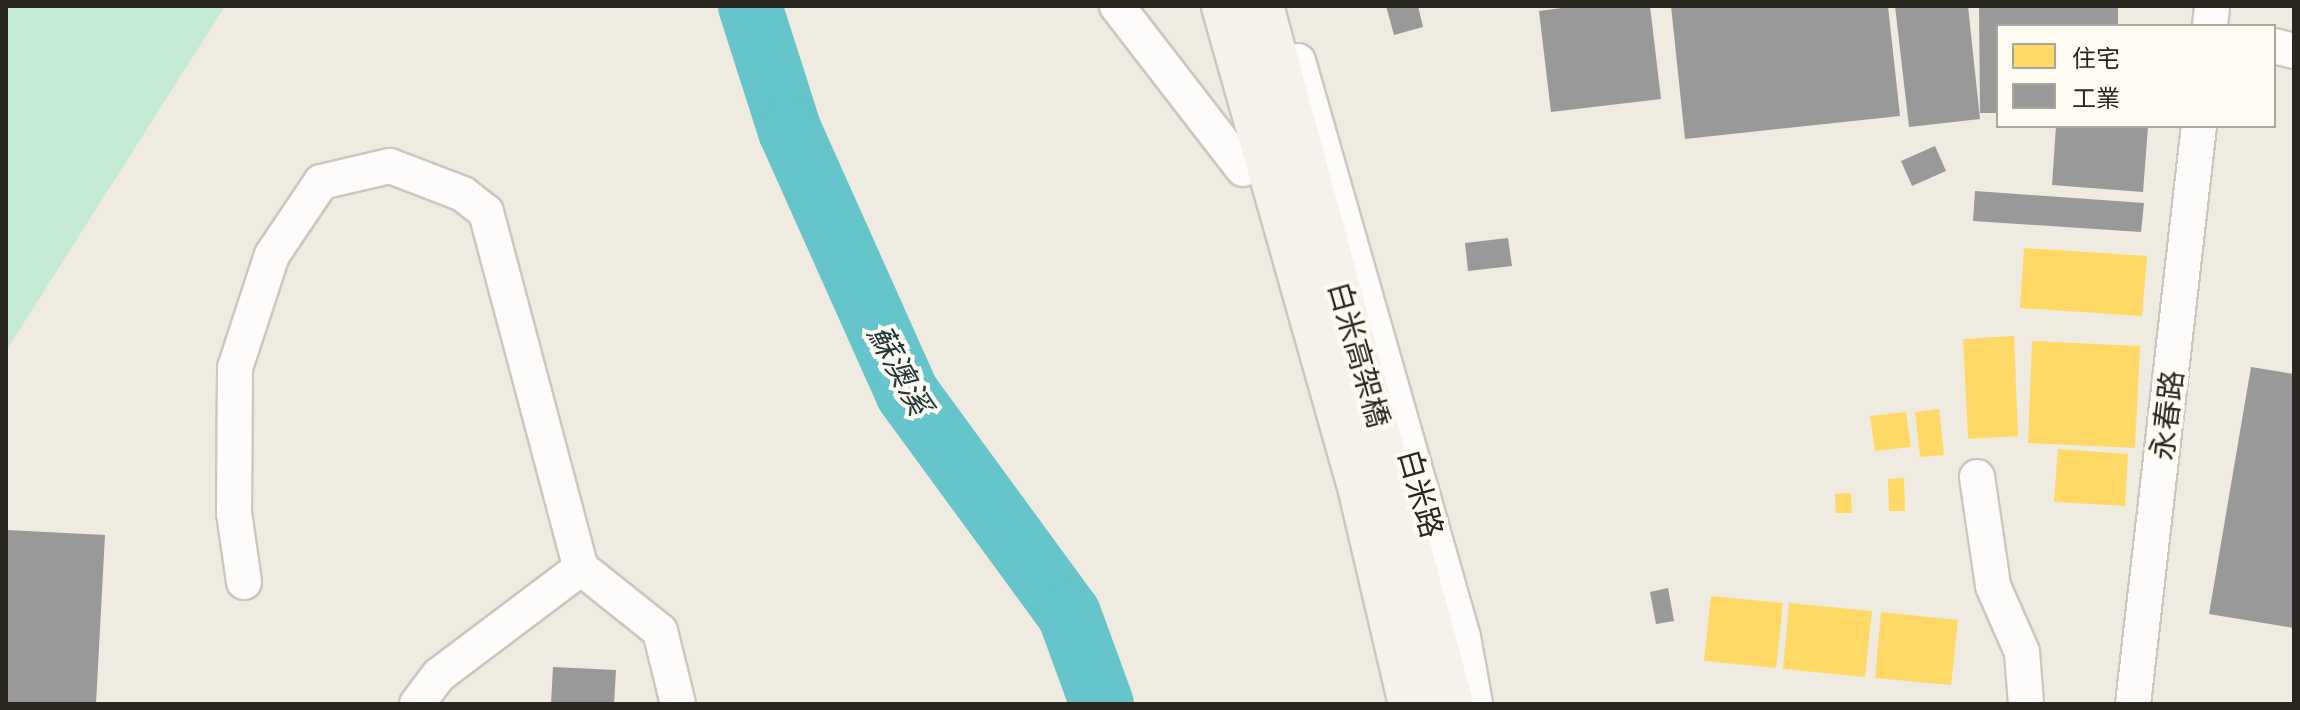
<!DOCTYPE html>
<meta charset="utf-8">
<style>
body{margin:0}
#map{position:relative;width:2300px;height:710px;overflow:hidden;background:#efebe1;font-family:"Exo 2","Noto Sans TC",sans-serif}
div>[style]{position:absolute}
.green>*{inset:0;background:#c6ebd4}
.homes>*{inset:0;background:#ffd966}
.industry>*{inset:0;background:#999}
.river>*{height:64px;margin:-32px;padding:0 32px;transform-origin:32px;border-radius:32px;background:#66c5ca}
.roads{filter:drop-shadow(2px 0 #cbc8c0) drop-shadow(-2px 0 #cbc8c0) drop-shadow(0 2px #cbc8c0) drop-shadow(0 -2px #cbc8c0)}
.minor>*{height:34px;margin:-17px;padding:0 17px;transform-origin:17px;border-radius:17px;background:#fdfcfa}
.major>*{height:44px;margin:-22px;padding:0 22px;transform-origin:22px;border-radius:22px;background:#f6f1eb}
span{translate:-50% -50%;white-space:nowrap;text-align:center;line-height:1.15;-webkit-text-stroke:8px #fefbf3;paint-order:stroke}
.street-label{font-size:30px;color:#29261f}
.water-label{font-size:32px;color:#22383a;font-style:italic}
.frame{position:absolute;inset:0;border:8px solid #29261f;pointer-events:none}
.legend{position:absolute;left:1996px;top:24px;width:280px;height:104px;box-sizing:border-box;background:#fefbf3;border:2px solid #a9a69e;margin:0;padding:10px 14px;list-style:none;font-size:24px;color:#29261f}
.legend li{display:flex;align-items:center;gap:16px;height:40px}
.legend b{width:40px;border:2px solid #a9a69e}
</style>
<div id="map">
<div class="green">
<div style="clip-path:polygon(6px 6px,225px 6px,6px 351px)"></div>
</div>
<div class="homes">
<div style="clip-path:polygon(2024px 248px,2147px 256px,2142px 316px,2020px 308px)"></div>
<div style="clip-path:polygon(2014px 336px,2018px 436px,1968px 439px,1963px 339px)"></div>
<div style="clip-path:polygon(2032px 341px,2140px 346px,2135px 448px,2028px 443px)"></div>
<div style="clip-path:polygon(1939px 409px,1944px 455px,1920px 457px,1915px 412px)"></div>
<div style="clip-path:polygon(1906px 412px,1911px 447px,1875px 451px,1870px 416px)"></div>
<div style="clip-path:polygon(2058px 449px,2128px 454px,2125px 506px,2054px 502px)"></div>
<div style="clip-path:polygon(1904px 478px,1905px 511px,1889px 511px,1888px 479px)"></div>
<div style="clip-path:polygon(1851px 493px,1852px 513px,1836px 513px,1835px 494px)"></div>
<div style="clip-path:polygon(1711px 596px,1783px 603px,1776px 668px,1704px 661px)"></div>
<div style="clip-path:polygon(1789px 603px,1872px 611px,1865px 677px,1783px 669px)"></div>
<div style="clip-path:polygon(1881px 612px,1958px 620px,1951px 685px,1875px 678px)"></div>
</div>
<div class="industry">
<div style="clip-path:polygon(1386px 6px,1418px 6px,1423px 27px,1394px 35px)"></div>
<div style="clip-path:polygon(1577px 6px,1650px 6px,1661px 99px,1551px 112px,1539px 11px)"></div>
<div style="clip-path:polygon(1671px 6px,1888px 6px,1900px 116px,1685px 139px)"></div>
<div style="clip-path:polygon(1895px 6px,1968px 6px,1980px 119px,1909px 127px)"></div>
<div style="clip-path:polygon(1979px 6px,2118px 6px,2118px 26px,1998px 26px,1998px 113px,1980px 113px)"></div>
<div style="clip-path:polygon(2056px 126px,2148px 127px,2143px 192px,2052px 185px)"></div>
<div style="clip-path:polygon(1935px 146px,1946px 171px,1912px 186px,1901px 161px)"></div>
<div style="clip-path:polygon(1975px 191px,2144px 203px,2141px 232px,1973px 221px)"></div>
<div style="clip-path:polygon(1508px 238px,1512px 266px,1468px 271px,1465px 243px)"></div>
<div style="clip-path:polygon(2251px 367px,2294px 374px,2294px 628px,2209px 614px)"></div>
<div style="clip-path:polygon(6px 530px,105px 535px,96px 704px,6px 704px)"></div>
<div style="clip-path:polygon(1668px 588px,1674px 621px,1656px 624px,1650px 592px)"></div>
<div style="clip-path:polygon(553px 667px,616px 670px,614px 704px,551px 704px)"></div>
</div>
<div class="river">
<div style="left:750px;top:6px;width:131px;rotate:72.3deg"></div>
<div style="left:790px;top:131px;width:287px;rotate:65.9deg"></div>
<div style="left:907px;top:393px;width:274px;rotate:53.8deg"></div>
<div style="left:1069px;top:614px;width:96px;rotate:69.9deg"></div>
</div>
<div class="roads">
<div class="minor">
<div style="left:1117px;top:6px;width:206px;rotate:52.3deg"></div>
<div style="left:2210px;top:26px;width:20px;rotate:-84deg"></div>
<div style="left:2274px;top:46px;width:21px;rotate:14deg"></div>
<div style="left:1298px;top:61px;width:599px;rotate:74.02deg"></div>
<div style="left:1463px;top:637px;width:68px;rotate:79.8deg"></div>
<div style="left:1977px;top:477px;width:110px;rotate:81.6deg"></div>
<div style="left:1993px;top:586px;width:72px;rotate:66.3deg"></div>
<div style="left:2022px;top:652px;width:52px;rotate:85.6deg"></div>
<div style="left:244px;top:582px;width:70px;rotate:-98.2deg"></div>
<div style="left:234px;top:513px;width:145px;rotate:-89.6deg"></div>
<div style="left:235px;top:368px;width:119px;rotate:-71.9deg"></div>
<div style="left:272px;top:255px;width:88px;rotate:-56.1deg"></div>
<div style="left:321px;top:182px;width:71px;rotate:-13.1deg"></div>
<div style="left:390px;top:166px;width:78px;rotate:21deg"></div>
<div style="left:463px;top:194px;width:29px;rotate:38deg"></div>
<div style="left:486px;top:212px;width:368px;rotate:75.1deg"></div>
<div style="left:581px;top:568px;width:101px;rotate:38.6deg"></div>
<div style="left:660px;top:631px;width:75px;rotate:76.1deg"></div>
<div style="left:417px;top:704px;width:36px;rotate:-53deg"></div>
<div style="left:439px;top:675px;width:178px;rotate:-37deg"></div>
<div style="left:2133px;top:704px;width:582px;rotate:-83.49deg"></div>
</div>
<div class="major">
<div style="left:1224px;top:6px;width:491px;rotate:74.2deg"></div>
<div style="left:1358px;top:478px;width:232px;rotate:76.8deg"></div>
<div style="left:1261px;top:6px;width:723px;rotate:74.77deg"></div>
</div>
</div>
<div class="street-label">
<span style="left:1360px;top:354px;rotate:74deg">白米高架橋</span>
<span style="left:2166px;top:415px;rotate:-83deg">永春路</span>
<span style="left:1422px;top:493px;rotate:74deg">白米路</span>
</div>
<div class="water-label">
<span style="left:901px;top:369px;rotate:62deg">蘇澳溪</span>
</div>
<div class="frame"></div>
<ul class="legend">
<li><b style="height:22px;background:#ffd966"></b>住宅</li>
<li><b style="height:22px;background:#999"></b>工業</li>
</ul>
</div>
